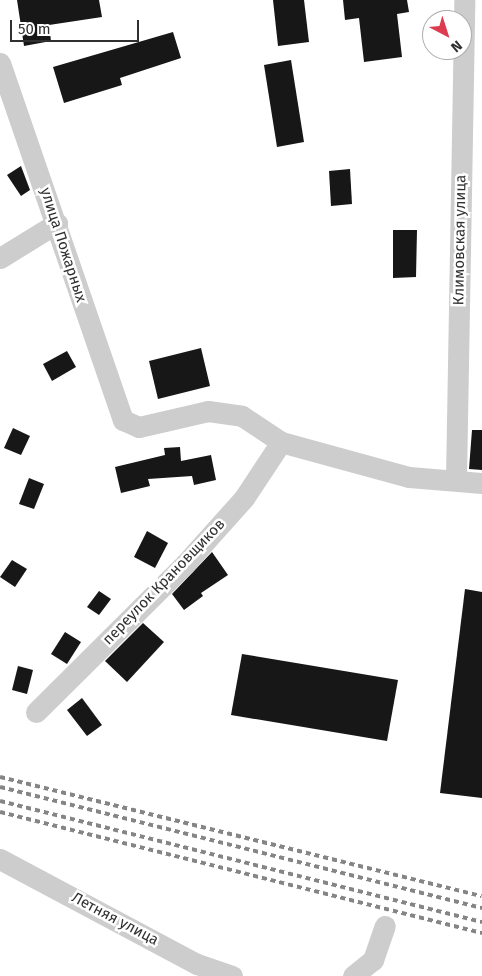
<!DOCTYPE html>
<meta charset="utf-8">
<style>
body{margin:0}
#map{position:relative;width:482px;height:976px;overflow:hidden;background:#fff;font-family:"Fira Sans",sans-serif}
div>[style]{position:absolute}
.building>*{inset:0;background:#171717}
.minor>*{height:21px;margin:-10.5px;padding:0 10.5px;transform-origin:10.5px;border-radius:10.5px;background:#cdcdcd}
.rail>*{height:4px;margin-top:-2px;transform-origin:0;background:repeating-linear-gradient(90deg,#858585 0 5px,transparent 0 9px)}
span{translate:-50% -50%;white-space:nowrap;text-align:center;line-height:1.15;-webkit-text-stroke:5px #fff;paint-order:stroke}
.street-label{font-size:15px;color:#303030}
.north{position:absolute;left:422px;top:10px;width:50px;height:50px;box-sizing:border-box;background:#fff;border:1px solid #acacac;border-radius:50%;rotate:140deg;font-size:14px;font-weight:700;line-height:20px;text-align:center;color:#303030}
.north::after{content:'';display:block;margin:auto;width:18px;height:22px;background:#dd3c50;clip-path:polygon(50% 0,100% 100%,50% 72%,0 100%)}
.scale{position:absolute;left:10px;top:20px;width:129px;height:22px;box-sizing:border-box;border:2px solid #303030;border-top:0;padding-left:6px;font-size:15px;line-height:18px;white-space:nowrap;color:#303030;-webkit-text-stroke:4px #fff;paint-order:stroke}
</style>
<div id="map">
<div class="building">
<div style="clip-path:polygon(17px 0,99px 0,102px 17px,49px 25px,51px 41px,24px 46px)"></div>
<div style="clip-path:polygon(273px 0,304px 0,309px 42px,278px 46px)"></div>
<div style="clip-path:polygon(343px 0,407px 0,409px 12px,397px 14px,402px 57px,364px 62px,359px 18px,345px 20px)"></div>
<div style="clip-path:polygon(173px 32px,181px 58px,120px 78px,122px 85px,64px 103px,53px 67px)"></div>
<div style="clip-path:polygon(291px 60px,304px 142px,277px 147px,264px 65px)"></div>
<div style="clip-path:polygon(21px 166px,30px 190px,21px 196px,7px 175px)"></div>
<div style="clip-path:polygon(350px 169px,352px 204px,331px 206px,329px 171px)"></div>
<div style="clip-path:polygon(393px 230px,417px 230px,416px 277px,393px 278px)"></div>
<div style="clip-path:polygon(201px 348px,210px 386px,158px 399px,149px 361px)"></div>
<div style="clip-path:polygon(67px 351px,76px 367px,52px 381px,43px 364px)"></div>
<div style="clip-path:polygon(13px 428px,30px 436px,21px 455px,4px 448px)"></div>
<div style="clip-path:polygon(472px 430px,482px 430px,482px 470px,469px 469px)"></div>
<div style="clip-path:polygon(180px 447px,181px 461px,211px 455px,216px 480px,194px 485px,192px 476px,148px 479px,150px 486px,121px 493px,115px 467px,165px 455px,164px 448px)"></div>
<div style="clip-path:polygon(29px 478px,44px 484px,34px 509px,19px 504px)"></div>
<div style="clip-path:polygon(147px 531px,168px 543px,155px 568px,134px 557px)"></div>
<div style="clip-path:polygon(212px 552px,228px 575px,201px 593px,203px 596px,184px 610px,172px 594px)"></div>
<div style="clip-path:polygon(12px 560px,27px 569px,15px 587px,0 577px)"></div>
<div style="clip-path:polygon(465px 589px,482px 592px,482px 798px,440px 793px)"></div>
<div style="clip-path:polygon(99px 591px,111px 599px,99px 615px,87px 607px)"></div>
<div style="clip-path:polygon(143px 623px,164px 642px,127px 682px,105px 661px)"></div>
<div style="clip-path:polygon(65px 632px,81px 642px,67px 664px,51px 654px)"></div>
<div style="clip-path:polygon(242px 654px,398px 680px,387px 741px,231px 715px)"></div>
<div style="clip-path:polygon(18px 666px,33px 670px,27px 694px,12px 690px)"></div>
<div style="clip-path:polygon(82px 698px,102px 725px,87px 736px,67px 710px)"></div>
</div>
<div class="minor">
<div style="left:0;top:63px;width:378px;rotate:71deg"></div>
<div style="left:123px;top:420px;width:17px;rotate:24deg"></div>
<div style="left:139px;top:427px;width:71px;rotate:-13.1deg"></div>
<div style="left:208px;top:411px;width:34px;rotate:8deg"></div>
<div style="left:242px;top:416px;width:47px;rotate:33.7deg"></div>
<div style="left:281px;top:442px;width:133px;rotate:15.3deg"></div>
<div style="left:409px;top:477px;width:73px;rotate:4.7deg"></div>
<div style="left:0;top:258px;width:67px;rotate:-31.6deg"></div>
<div style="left:456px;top:479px;width:479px;rotate:-89deg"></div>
<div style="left:36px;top:712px;width:210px;rotate:-44.8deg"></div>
<div style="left:185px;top:564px;width:89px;rotate:-48.2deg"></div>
<div style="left:244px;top:498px;width:67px;rotate:-56.5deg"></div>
<div style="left:0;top:859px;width:223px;rotate:28.1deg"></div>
<div style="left:197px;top:964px;width:37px;rotate:19deg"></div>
<div style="left:353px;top:976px;width:26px;rotate:-39deg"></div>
<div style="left:373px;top:960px;width:36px;rotate:-71deg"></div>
</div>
<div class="rail">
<div style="left:0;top:777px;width:496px;rotate:13.9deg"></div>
<div style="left:0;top:787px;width:497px;rotate:14.1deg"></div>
<div style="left:0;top:801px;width:497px;rotate:14.1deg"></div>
<div style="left:0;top:812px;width:497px;rotate:14.1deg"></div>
</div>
<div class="street-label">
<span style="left:460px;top:240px;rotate:-89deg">Климовская улица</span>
<span style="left:63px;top:245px;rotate:72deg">улица Пожарных</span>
<span style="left:164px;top:582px;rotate:-46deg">переулок Крановщиков</span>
<span style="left:115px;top:919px;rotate:28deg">Летняя улица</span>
</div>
<div class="north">N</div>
<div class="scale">50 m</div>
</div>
